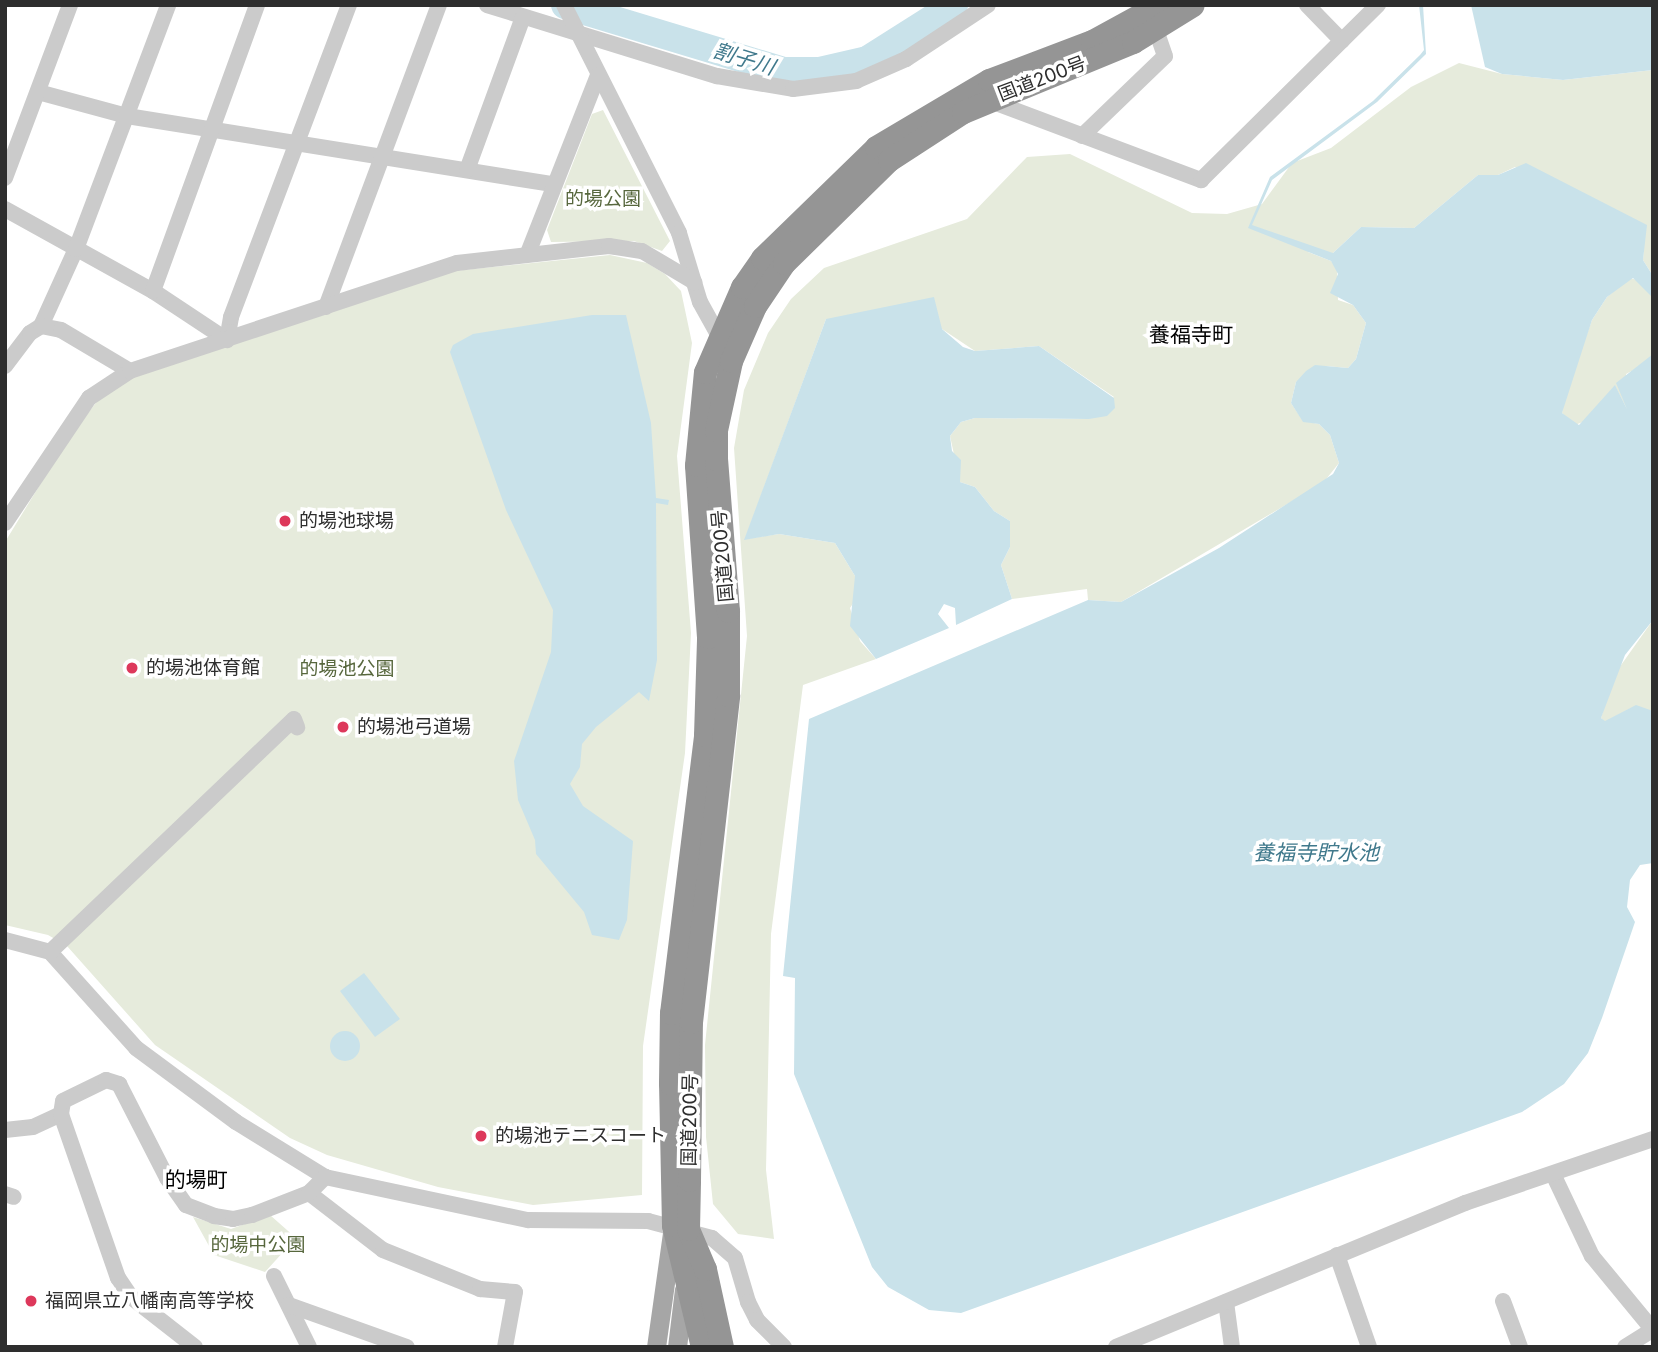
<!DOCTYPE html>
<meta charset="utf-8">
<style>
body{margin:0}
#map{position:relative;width:1658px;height:1352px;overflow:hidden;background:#fff;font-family:Inter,"Noto Sans JP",sans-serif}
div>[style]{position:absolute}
.green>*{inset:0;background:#e6ebdc}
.water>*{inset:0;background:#c9e2ea}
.round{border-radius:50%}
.river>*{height:28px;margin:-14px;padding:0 14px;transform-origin:14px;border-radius:14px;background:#c9e2ea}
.minor>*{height:16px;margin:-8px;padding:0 8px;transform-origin:8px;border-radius:8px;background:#cbcbcb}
.major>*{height:19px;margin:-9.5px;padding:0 9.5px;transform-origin:9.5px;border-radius:9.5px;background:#a6a6a6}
.highway>*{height:23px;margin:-11.5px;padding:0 11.5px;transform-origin:11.5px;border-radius:11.5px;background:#959595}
.dots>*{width:19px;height:19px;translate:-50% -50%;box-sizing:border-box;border:4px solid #fff;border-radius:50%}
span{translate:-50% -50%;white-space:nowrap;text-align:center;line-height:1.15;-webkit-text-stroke:7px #fff;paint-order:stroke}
.street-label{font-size:19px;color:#2e2e2e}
.park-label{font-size:19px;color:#57673d}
.poi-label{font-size:19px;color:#2e2e2e}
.left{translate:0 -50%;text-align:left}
.water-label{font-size:21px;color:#40798c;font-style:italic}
.neighbourhood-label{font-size:21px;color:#000}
.frame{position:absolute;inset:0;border:7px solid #2e2e2e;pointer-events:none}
</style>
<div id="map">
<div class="green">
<div style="clip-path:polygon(1459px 63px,1502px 74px,1563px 80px,1653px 70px,1653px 276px,1643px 260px,1644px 247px,1515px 167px,1498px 175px,1478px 175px,1414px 228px,1361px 227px,1333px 253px,1308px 252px,1331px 261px,1337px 268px,1338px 300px,1353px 305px,1366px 323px,1356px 359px,1348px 368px,1326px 366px,1296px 382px,1291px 403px,1303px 421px,1319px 424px,1330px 435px,1339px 463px,1323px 483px,1121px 602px,1088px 600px,1087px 589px,1012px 599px,1001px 565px,1010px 547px,1010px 521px,994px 511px,975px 487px,960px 482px,950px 436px,961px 422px,975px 418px,1089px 419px,1114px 397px,1039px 346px,975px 351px,942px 329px,826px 319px,745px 539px,779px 534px,835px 543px,855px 576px,856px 599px,850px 608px,860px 641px,876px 659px,803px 685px,771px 934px,766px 1170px,774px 1239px,738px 1234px,713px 1204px,706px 1137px,705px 1045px,747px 636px,734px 448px,744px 390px,768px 333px,791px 299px,824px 268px,967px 219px,1027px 157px,1070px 154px,1192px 213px,1227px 214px,1262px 204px,1292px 163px,1331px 148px,1411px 87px)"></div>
<div style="clip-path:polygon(603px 110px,670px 241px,662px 251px,634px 241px,551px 242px,547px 230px,592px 114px)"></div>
<div style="clip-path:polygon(610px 255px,647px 263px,665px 274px,681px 291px,692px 343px,677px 456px,691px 633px,685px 753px,643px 1046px,642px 1195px,533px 1205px,438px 1187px,327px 1155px,290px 1138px,155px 1045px,67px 946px,48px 935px,5px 925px,5px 542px,69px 437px,99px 399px,130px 377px,454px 271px)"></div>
<div style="clip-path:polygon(1630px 278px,1641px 281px,1653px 298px,1653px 354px,1645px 364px,1626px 374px,1627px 409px,1615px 386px,1588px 420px,1575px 425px,1562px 413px,1565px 395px,1592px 320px,1607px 297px)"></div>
<div style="clip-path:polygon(1653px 620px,1653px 711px,1631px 708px,1605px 722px,1601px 718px,1614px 675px)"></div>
<div style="clip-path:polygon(270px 1215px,296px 1238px,265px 1272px,214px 1255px,193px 1217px,231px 1229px)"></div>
</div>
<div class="water">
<div style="clip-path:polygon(1419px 5px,1423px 5px,1426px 54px,1377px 102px,1272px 180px,1252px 225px,1333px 253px,1361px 227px,1414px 228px,1478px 175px,1498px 175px,1526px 163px,1647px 225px,1643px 260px,1653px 276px,1653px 298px,1633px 278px,1607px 297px,1592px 320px,1562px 413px,1579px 425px,1615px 385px,1627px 409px,1616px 383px,1653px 354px,1653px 620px,1625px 655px,1601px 718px,1605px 721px,1636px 705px,1653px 711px,1653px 863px,1640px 865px,1630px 880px,1627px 907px,1635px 922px,1602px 1018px,1588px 1053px,1564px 1084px,1522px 1112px,961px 1313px,929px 1310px,888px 1287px,872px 1267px,794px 1074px,795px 978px,783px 976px,809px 719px,1088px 600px,1121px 602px,1219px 548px,1333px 474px,1339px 463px,1330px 435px,1319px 424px,1303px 422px,1291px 403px,1296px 382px,1306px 371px,1315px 365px,1348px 368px,1356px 359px,1366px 323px,1353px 305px,1330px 293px,1338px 274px,1331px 261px,1248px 228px,1270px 177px,1373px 101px,1420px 55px,1424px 50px)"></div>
<div style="clip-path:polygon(1471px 5px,1653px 5px,1653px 70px,1563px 80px,1502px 74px,1485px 67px)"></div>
<div style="clip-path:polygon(934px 297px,942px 329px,963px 347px,975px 351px,1039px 346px,1114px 398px,1115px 408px,1107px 416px,1089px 419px,975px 418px,961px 422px,950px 436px,952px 451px,961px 460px,960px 482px,975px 487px,994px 511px,1010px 521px,1010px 547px,1001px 565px,1012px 599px,956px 625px,955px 608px,944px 604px,938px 614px,949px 628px,876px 659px,850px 626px,855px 576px,835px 543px,779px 534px,744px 540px,826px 319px)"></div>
<div style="clip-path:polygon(592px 315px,626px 315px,651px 423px,656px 498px,669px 500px,668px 505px,656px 503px,657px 660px,649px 701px,639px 692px,596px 727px,582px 744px,580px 767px,570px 784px,583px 806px,633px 841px,627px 920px,619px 940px,592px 935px,584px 912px,536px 854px,535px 840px,518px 800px,514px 761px,551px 652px,553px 610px,506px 510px,450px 352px,453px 345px,473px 334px)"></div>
<div style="clip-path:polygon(364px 973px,400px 1019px,375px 1037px,340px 991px)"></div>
<div class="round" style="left:330px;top:1031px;width:30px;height:30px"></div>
</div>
<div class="river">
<div style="left:565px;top:5px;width:229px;rotate:16.8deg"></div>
<div style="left:784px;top:71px;width:36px"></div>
<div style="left:820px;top:71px;width:48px;rotate:-13.2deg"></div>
<div style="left:867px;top:60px;width:103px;rotate:-32.3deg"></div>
</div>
<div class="minor">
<div style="left:487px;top:5px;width:241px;rotate:17.2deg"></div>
<div style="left:717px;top:76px;width:77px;rotate:9.7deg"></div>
<div style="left:793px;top:89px;width:64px;rotate:-7.2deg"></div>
<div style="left:856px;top:81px;width:55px;rotate:-23.7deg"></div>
<div style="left:906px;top:59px;width:98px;rotate:-33.4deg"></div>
<div style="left:564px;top:5px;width:255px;rotate:63.2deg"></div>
<div style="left:679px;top:233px;width:72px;rotate:73.1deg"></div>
<div style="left:700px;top:302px;width:37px;rotate:61deg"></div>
<div style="left:718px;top:334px;width:12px;rotate:20deg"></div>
<div style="left:1307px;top:5px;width:50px;rotate:45.8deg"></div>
<div style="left:38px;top:92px;width:92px;rotate:15.1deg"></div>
<div style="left:127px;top:116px;width:431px;rotate:9.1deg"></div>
<div style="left:988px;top:100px;width:228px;rotate:20.6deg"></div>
<div style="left:1201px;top:180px;width:249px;rotate:-44.7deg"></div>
<div style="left:1082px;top:136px;width:115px;rotate:-43.9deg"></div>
<div style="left:1165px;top:56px;width:28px;rotate:-109deg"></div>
<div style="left:467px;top:170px;width:163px;rotate:-69.9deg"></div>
<div style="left:5px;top:178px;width:185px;rotate:-69.4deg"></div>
<div style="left:5px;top:209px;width:169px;rotate:29deg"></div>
<div style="left:153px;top:291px;width:89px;rotate:33.5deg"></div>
<div style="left:227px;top:340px;width:23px;rotate:-80deg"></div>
<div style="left:231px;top:317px;width:334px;rotate:-69.3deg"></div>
<div style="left:528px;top:253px;width:191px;rotate:-68.5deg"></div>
<div style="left:153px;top:291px;width:304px;rotate:-70deg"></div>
<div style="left:326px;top:307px;width:322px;rotate:-69.5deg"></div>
<div style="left:41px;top:326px;width:85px;rotate:-65.6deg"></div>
<div style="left:76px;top:249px;width:261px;rotate:-69.3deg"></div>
<div style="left:5px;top:366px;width:41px;rotate:-52.9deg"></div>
<div style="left:30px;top:333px;width:13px;rotate:-32deg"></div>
<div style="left:41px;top:326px;width:20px;rotate:11deg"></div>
<div style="left:61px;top:330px;width:80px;rotate:30.7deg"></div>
<div style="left:5px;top:523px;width:151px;rotate:-56.1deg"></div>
<div style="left:89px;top:398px;width:49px;rotate:-33.4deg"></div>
<div style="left:130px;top:371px;width:344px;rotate:-18.3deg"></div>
<div style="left:457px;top:263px;width:153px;rotate:-6.4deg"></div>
<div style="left:609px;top:246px;width:33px;rotate:9deg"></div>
<div style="left:642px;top:251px;width:61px;rotate:30.8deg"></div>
<div style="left:5px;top:940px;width:47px;rotate:14.9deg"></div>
<div style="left:50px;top:952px;width:129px;rotate:48.1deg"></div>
<div style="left:136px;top:1048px;width:124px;rotate:36.5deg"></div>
<div style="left:236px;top:1122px;width:105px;rotate:31.7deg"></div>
<div style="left:325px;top:1177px;width:208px;rotate:12deg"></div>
<div style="left:528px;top:1220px;width:120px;rotate:0.5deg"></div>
<div style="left:648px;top:1221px;width:66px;rotate:14.9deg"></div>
<div style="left:712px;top:1238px;width:30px;rotate:41deg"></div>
<div style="left:735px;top:1258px;width:46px;rotate:73.5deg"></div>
<div style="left:748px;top:1302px;width:20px;rotate:63deg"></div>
<div style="left:757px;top:1320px;width:38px;rotate:45deg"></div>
<div style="left:50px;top:952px;width:337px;rotate:-43.7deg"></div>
<div style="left:294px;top:719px;width:9px;rotate:69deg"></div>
<div style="left:5px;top:1130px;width:28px;rotate:-6deg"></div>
<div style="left:33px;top:1127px;width:31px;rotate:-25deg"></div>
<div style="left:1553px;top:1174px;width:91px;rotate:64.6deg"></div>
<div style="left:1592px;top:1256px;width:96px;rotate:50.5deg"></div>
<div style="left:309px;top:1193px;width:93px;rotate:37.6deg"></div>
<div style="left:383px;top:1250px;width:105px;rotate:21.9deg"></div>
<div style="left:480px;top:1289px;width:35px;rotate:5deg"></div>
<div style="left:515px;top:1292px;width:56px;rotate:100.3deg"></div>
<div style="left:5px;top:1194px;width:9px;rotate:18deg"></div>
<div style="left:1337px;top:1255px;width:97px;rotate:70.8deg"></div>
<div style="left:274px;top:1276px;width:79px;rotate:63.8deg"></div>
<div style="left:1503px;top:1301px;width:49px;rotate:69.7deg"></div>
<div style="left:1226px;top:1302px;width:45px;rotate:82.4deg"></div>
<div style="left:289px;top:1305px;width:125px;rotate:19.6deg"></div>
<div style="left:195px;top:1347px;width:81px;rotate:-142deg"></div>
<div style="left:131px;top:1297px;width:23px;rotate:-124deg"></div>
<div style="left:118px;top:1278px;width:174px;rotate:-109.2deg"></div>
<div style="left:61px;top:1114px;width:13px;rotate:-81deg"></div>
<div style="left:63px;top:1101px;width:48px;rotate:-26deg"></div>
<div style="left:106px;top:1080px;width:14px;rotate:17deg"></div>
<div style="left:119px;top:1084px;width:106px;rotate:62.9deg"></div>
<div style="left:167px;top:1178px;width:33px;rotate:55deg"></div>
<div style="left:186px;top:1205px;width:30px;rotate:21deg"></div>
<div style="left:214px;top:1216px;width:19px;rotate:9deg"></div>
<div style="left:233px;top:1219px;width:19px;rotate:-12deg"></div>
<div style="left:252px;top:1215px;width:61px;rotate:-21.1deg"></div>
<div style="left:309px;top:1193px;width:23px;rotate:-45deg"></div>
<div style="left:1116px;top:1347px;width:378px;rotate:-22.4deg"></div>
<div style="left:1465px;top:1203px;width:199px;rotate:-18.8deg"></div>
<div style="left:1625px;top:1347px;width:32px;rotate:-32deg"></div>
</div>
<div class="major">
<div style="left:656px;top:1347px;width:115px;rotate:-82deg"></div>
<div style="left:677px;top:1347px;width:58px;rotate:-83.1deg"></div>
</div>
<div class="highway">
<div style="left:702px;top:1347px;width:125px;rotate:-103.4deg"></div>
<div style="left:673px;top:1225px;width:142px;rotate:-91.2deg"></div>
<div style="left:670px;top:1083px;width:70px;rotate:-89.2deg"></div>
<div style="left:671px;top:1013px;width:280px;rotate:-83deg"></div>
<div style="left:705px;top:735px;width:98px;rotate:-88.2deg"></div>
<div style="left:708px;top:637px;width:172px;rotate:-94deg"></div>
<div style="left:696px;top:465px;width:93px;rotate:-84.5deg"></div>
<div style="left:705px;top:372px;width:93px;rotate:-66.5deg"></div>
<div style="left:742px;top:287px;width:35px;rotate:-55deg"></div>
<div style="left:762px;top:258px;width:159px;rotate:-44.2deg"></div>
<div style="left:876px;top:147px;width:131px;rotate:-30.7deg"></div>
<div style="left:989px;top:80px;width:110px;rotate:-20.7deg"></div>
<div style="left:1092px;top:41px;width:75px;rotate:-28.6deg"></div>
<div style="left:722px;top:1347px;width:80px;rotate:-102.3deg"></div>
<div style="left:705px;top:1269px;width:43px;rotate:-113deg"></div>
<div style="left:688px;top:1229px;width:49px;rotate:-88.8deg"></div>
<div style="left:689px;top:1180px;width:158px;rotate:-89.3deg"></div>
<div style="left:691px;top:1022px;width:329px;rotate:-83.5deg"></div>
<div style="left:728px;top:695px;width:84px;rotate:-90deg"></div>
<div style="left:728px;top:611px;width:152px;rotate:-94.5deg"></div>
<div style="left:716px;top:459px;width:29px;rotate:-90deg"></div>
<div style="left:716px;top:430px;width:71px;rotate:-77.7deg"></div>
<div style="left:731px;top:361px;width:60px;rotate:-66.4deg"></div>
<div style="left:755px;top:306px;width:52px;rotate:-56deg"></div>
<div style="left:784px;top:263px;width:147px;rotate:-44.4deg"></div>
<div style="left:889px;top:160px;width:88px;rotate:-33deg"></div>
<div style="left:963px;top:112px;width:184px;rotate:-22.4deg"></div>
<div style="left:1133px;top:42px;width:70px;rotate:-31.7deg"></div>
</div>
<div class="dots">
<div style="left:285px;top:521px;background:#dd385b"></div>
<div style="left:132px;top:668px;background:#dd385b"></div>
<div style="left:343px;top:727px;background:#dd385b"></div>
<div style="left:481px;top:1136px;background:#dd385b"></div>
<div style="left:31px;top:1301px;background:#dd385b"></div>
</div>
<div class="street-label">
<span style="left:1042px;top:79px;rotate:-21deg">国道200号</span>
<span style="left:723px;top:556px;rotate:-95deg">国道200号</span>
<span style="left:690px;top:1120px;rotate:-89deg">国道200号</span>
</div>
<div class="park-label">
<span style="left:603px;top:199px">的場公園</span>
<span style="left:347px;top:669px">的場池公園</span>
<span style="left:258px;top:1245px">的場中公園</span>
</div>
<div class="poi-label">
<span class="left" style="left:299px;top:521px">的場池球場</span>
<span class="left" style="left:146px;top:668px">的場池体育館</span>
<span class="left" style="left:357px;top:727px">的場池弓道場</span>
<span class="left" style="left:495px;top:1136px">的場池テニスコート</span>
<span class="left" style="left:45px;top:1301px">福岡県立八幡南高等学校</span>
</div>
<div class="water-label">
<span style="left:744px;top:59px;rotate:17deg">割子川</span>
<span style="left:1316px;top:853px">養福寺貯水池</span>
</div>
<div class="neighbourhood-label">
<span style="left:1191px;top:335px">養福寺町</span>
<span style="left:196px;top:1180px">的場町</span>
</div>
<div class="frame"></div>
</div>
